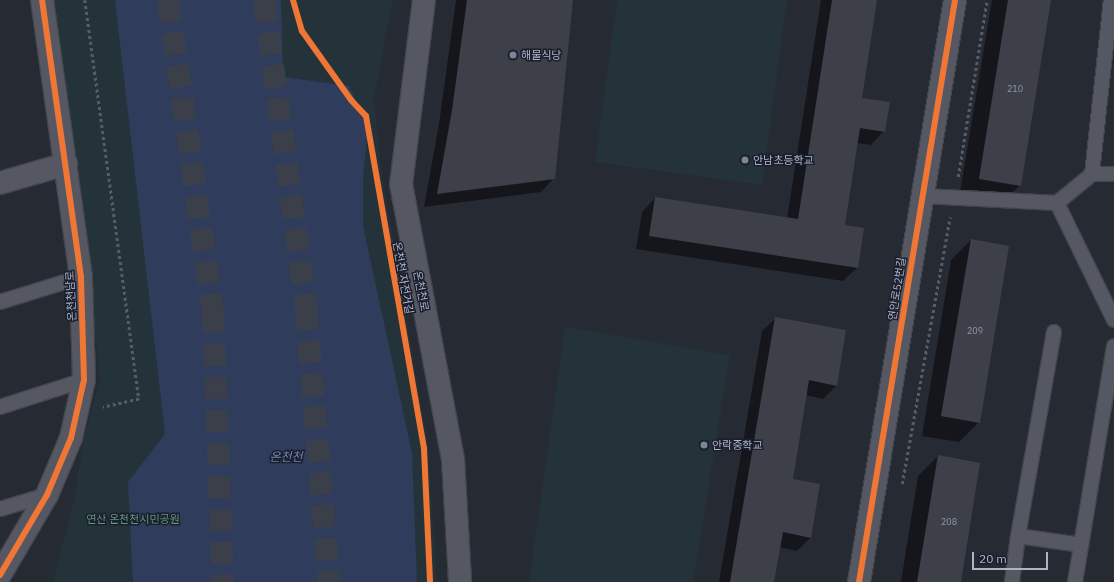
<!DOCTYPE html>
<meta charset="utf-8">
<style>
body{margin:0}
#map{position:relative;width:1114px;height:582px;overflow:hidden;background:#262a33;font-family:"IBM Plex Sans","Noto Sans KR",sans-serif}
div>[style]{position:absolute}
.green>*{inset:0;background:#233339}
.water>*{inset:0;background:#303c5b}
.shadow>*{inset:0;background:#0007}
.building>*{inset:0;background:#3d4049}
.trunk-tunnel>*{height:22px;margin-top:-11px;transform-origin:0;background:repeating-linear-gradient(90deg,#3a3f49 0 22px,transparent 0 33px)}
.path>*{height:2.5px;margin-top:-1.25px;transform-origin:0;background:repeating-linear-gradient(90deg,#585c65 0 3px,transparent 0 6px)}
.roads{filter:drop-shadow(1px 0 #42454c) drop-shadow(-1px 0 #42454c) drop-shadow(0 1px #42454c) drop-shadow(0 -1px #42454c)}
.service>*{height:14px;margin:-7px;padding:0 7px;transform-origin:7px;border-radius:7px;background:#555862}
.minor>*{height:22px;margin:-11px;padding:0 11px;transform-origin:11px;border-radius:11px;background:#555862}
.tertiary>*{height:22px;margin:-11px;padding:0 11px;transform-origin:11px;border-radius:11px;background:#555862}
.cycleway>*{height:6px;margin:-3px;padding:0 3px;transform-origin:3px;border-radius:3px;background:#f07635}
.dots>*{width:11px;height:11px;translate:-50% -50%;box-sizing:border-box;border:2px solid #191f2e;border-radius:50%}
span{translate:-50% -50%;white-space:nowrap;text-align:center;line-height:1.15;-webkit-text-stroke:3px #191f2e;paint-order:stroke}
.number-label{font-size:9px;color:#9297a7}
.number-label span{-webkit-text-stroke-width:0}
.poi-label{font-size:11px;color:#aeb4c6}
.left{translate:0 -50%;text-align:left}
.street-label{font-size:11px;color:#aeb4c6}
.park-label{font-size:11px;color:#649777}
.water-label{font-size:12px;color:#7486b0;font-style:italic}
.scale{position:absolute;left:972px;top:552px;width:76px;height:18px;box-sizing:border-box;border:2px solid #aeb4c6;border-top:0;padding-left:5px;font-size:12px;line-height:14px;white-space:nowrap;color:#aeb4c6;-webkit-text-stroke:3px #191f2e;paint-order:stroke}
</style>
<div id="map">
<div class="green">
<div style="clip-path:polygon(53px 0,134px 0,198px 582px,53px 582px,74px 500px,84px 438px,100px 379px,76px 162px)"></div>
<div style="clip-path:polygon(265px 0,393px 0,374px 98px,382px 176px,428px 445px,437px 582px,382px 582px,268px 88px)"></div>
<div style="clip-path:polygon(617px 0,787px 0,762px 185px,595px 162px)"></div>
<div style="clip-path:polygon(565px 327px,730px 355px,693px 582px,529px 582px)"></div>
</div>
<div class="water">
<div style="clip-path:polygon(115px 0,281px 0,283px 77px,349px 86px,368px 128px,363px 176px,363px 226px,412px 453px,417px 582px,133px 582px,128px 482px,165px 434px)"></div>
</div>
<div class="shadow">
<div style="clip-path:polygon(456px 0,572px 0,554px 178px,541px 192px,424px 207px,439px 124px)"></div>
<div style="clip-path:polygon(821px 0,876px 0,861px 99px,884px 131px,871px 145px,857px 143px,844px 226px,862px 228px,857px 268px,843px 281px,636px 249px,642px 212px,655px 198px,787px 219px)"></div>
<div style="clip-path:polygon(992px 0,1050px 0,1020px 185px,1000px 205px,959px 198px)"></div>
<div style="clip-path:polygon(971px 240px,979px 422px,959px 442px,922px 436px,951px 260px)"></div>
<div style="clip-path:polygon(776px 318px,845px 331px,836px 386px,823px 399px,806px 395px,792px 480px,810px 538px,797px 551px,779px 547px,773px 582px,719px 582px,762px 331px)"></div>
<div style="clip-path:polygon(938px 456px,960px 582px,901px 582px,918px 476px)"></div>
</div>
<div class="building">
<div style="clip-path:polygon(467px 0,573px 0,555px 179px,437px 194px,452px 110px)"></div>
<div style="clip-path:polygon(832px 0,877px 0,862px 98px,890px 102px,885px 132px,860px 128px,845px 225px,864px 228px,858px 268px,649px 236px,655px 197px,798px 219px)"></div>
<div style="clip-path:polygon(1008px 0,1051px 0,1021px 186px,979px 179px)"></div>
<div style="clip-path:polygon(971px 239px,1009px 246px,980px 423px,941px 416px)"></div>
<div style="clip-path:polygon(775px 317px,846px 330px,837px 386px,809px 380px,793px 479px,820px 484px,811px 538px,783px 532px,774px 582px,730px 582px)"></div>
<div style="clip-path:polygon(938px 455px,980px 463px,961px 582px,917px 582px)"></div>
</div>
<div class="trunk-tunnel">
<div style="left:168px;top:0;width:314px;rotate:81.8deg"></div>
<div style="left:213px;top:311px;width:271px;rotate:87.9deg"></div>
<div style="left:264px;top:0;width:311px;rotate:82.2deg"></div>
<div style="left:306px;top:308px;width:275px;rotate:85.2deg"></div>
</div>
<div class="path">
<div style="left:85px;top:0;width:403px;rotate:82.3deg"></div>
<div style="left:139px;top:399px;width:37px;rotate:167deg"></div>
<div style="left:958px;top:177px;width:179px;rotate:-80.7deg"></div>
<div style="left:902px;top:484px;width:271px;rotate:-79.8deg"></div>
</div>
<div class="roads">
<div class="service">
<div style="left:1092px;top:174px;width:175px;rotate:-83.8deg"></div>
<div style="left:923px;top:196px;width:134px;rotate:3deg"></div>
<div style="left:1057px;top:203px;width:45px;rotate:-39.6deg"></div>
<div style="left:1092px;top:174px;width:22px"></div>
<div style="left:1057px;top:203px;width:130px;rotate:64deg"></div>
<div style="left:0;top:302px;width:85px;rotate:-17.2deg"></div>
<div style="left:1054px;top:332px;width:207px;rotate:100deg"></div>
<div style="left:1018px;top:536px;width:64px;rotate:8.1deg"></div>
<div style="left:0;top:407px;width:88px;rotate:-17.8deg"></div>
<div style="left:0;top:509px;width:49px;rotate:-16.6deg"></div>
<div style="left:1012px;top:582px;width:46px;rotate:-82.6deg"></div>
<div style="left:1075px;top:582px;width:239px;rotate:-80.6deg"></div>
</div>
<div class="minor">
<div style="left:0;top:183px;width:69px;rotate:-16.1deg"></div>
<div style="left:859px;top:582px;width:590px;rotate:-80.63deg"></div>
</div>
<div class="tertiary">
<div style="left:424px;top:0;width:185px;rotate:97.1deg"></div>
<div style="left:401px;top:184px;width:280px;rotate:79.3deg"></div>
<div style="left:453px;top:459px;width:123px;rotate:86.7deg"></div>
<div style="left:0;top:575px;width:93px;rotate:-59.6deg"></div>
<div style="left:47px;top:495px;width:62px;rotate:-67.2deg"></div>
<div style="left:71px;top:438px;width:59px;rotate:-77.4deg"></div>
<div style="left:84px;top:380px;width:103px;rotate:-91.7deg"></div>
<div style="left:81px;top:277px;width:280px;rotate:-98deg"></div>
</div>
</div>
<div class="cycleway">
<div style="left:293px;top:0;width:32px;rotate:74deg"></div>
<div style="left:302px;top:31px;width:85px;rotate:54.6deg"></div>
<div style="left:351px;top:100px;width:22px;rotate:47deg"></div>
<div style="left:366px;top:116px;width:338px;rotate:80.1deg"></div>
<div style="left:424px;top:449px;width:133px;rotate:87.4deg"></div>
<div style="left:0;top:575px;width:93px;rotate:-59.6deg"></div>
<div style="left:47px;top:495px;width:62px;rotate:-67.2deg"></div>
<div style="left:71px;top:438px;width:59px;rotate:-77.4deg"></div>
<div style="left:84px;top:380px;width:103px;rotate:-91.7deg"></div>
<div style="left:81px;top:277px;width:280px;rotate:-98deg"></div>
<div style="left:859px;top:582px;width:590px;rotate:-80.63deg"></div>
</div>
<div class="dots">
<div style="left:513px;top:55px;background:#7e8493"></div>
<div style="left:745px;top:160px;background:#7e8493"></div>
<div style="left:704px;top:445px;background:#7e8493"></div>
</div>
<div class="number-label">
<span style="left:1015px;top:89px">210</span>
<span style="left:975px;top:331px">209</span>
<span style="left:949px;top:522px">208</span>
</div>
<div class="poi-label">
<span class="left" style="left:521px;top:55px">해물식당</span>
<span class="left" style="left:753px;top:160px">안남초등학교</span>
<span class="left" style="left:712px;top:445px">안락중학교</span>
</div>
<div class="street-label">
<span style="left:403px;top:278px;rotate:80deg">온천천 자전거길</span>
<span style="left:897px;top:289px;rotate:-81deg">연안로52번길</span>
<span style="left:421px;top:291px;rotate:79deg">온천천로</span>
<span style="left:71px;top:296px;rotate:-93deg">온천천남로</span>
</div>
<div class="park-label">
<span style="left:133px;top:519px">연산 온천천시민공원</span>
</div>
<div class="water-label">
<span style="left:286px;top:457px">온천천</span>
</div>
<div class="scale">20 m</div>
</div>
